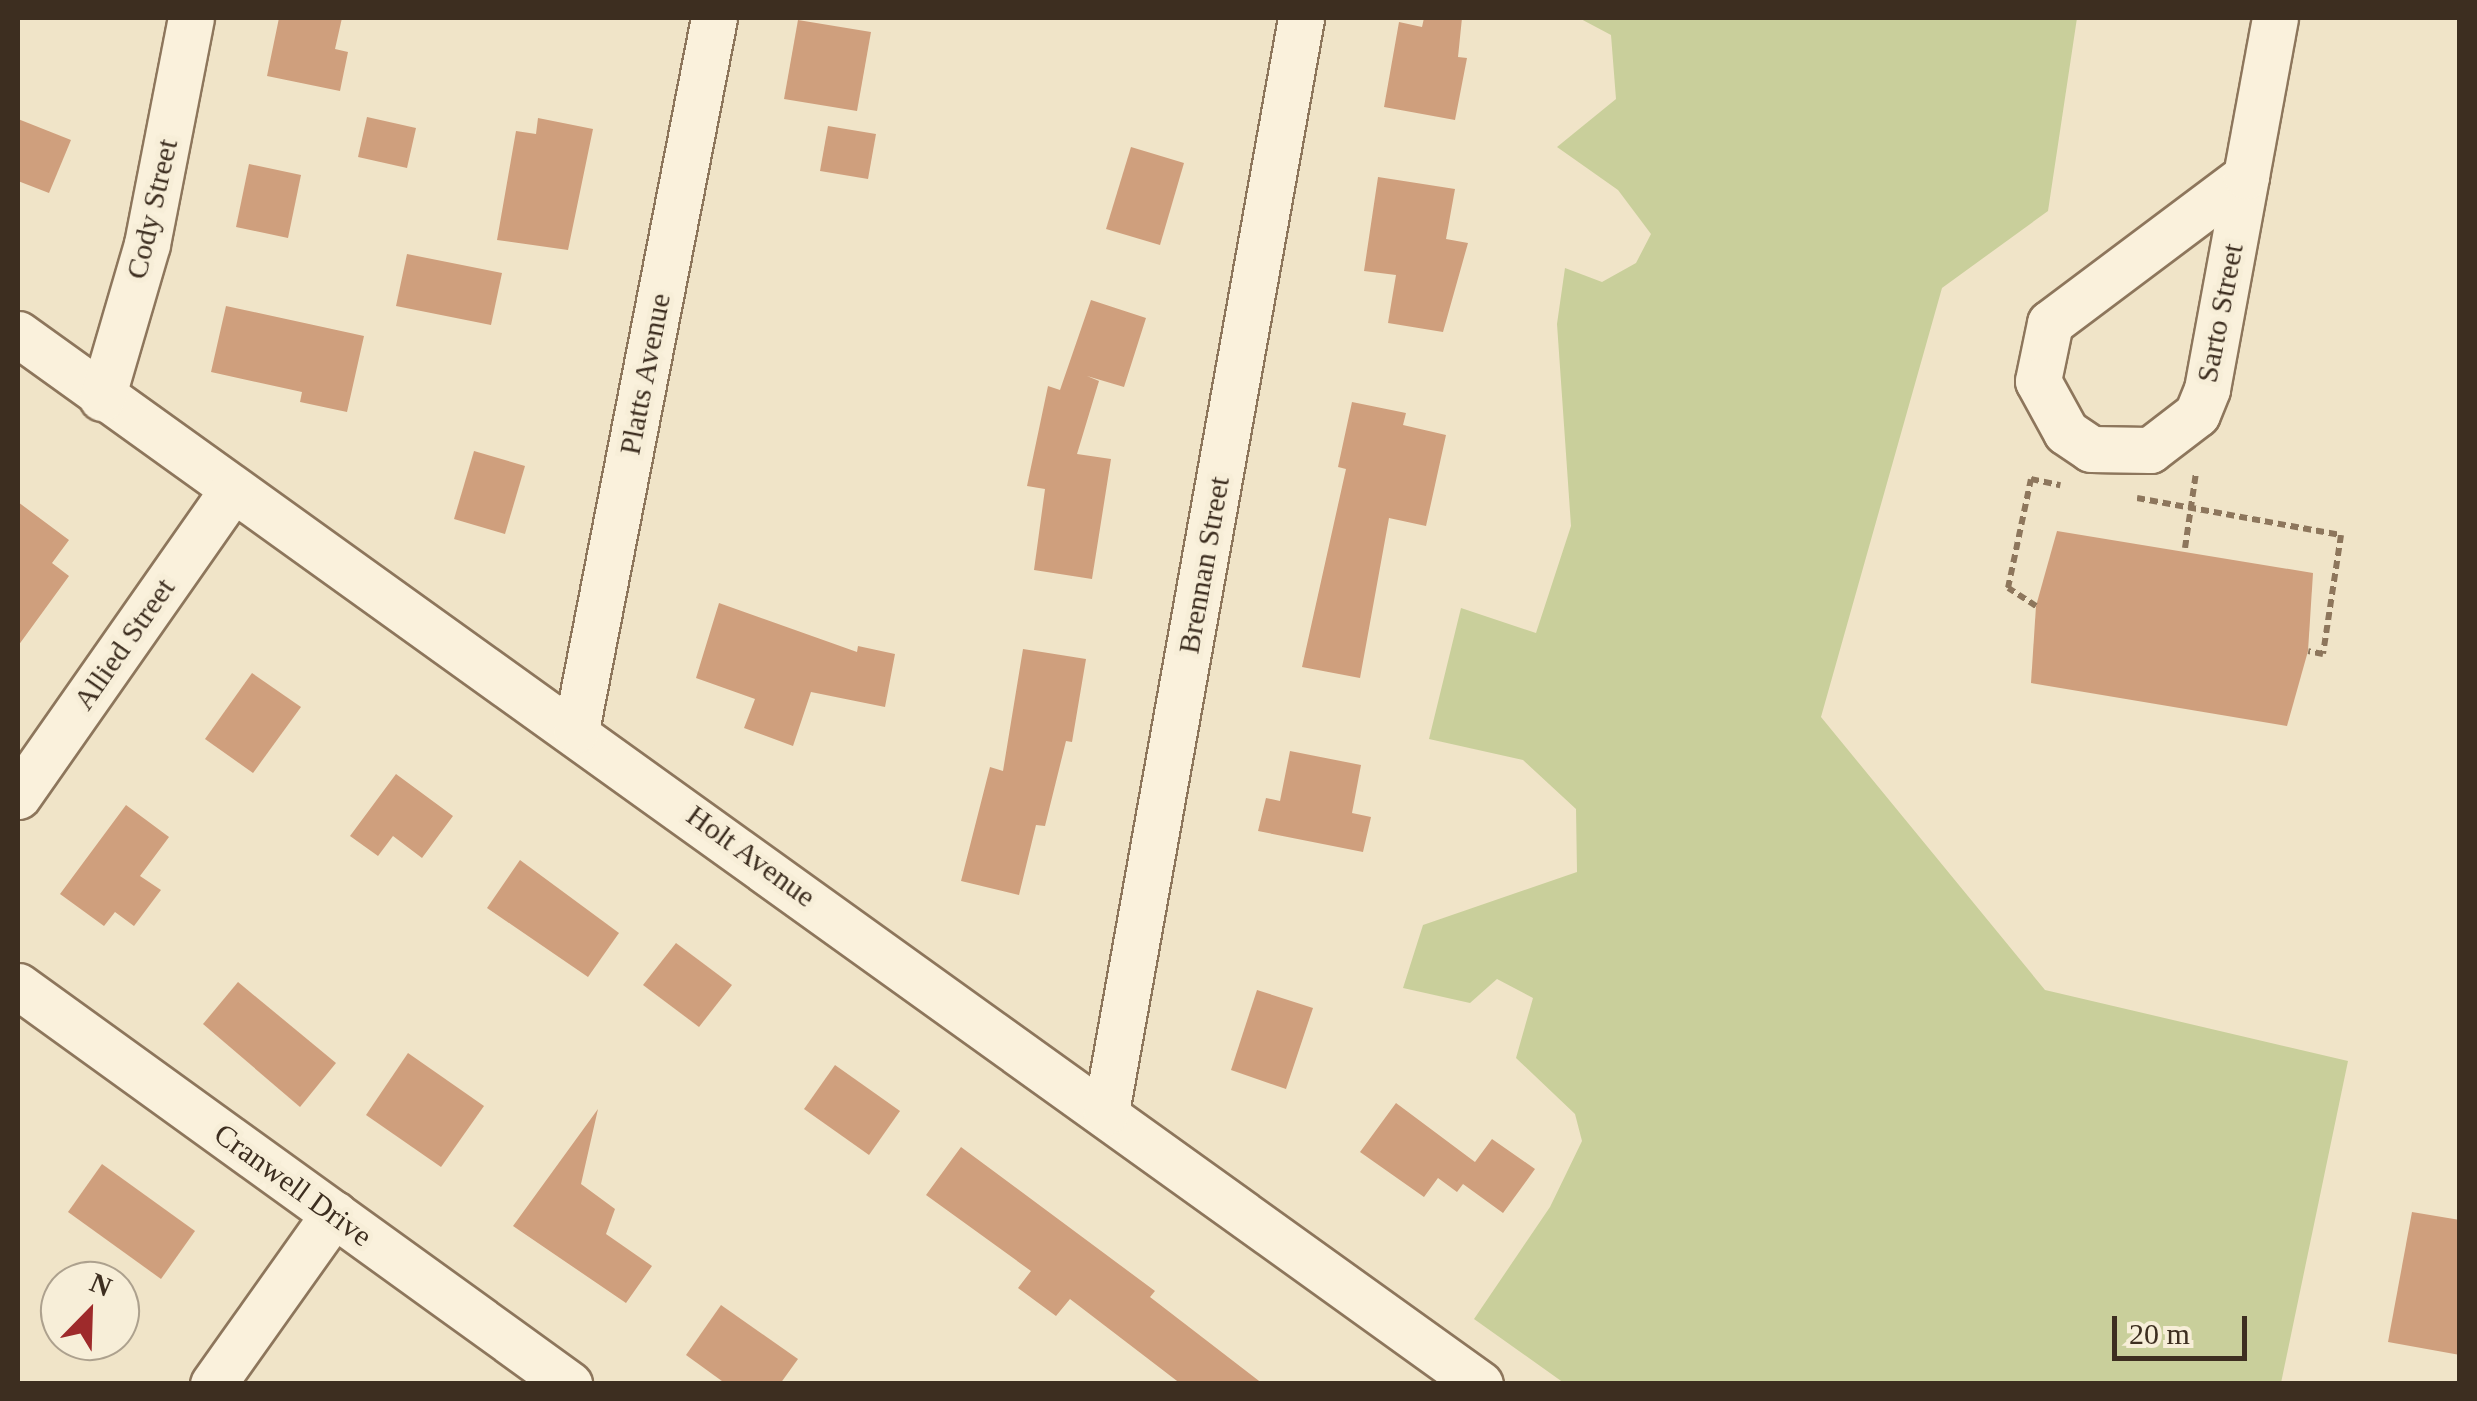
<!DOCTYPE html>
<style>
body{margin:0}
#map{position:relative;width:2477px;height:1401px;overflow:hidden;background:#f0e4c8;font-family:"Times New Roman",serif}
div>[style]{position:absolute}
.green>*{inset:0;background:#c9cf9b}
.building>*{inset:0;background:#cf9f7d}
.path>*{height:6px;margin-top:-3px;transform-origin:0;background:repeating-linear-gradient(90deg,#8d765c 0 8px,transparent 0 13px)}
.roads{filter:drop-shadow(2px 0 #8d765c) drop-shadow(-2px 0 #8d765c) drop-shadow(0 2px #8d765c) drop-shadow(0 -2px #8d765c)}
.minor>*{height:45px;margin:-22.5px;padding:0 22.5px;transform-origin:22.5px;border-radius:22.5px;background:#faf1dc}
span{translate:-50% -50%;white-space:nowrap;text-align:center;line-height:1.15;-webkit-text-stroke:10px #f7eed8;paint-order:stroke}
.street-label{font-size:30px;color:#3d2e20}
.frame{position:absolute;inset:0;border:20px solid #3d2e20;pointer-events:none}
.north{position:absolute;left:40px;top:1261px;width:100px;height:100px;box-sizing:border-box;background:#f7eed8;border:2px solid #ada18e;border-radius:50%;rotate:23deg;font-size:28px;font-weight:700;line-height:40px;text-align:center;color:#3d2e20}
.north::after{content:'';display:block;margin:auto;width:35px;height:45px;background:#9e2a2b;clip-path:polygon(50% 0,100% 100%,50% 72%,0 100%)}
.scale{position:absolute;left:2112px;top:1316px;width:135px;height:45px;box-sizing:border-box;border:5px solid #3d2e20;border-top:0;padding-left:12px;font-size:30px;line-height:35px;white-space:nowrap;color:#3d2e20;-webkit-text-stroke:8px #f7eed8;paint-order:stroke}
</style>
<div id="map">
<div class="green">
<div style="clip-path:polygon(1579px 18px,2077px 18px,2048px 211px,1942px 288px,1821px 717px,2045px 990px,2348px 1061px,2281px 1383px,1564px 1383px,1474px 1319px,1550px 1207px,1582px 1141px,1575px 1114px,1516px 1058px,1533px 998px,1497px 979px,1470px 1003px,1403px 988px,1423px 925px,1577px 872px,1576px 809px,1523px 760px,1429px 739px,1461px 608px,1536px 633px,1571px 526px,1557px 324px,1565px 268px,1602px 282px,1636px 263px,1651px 234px,1618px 190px,1557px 147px,1616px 99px,1611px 35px)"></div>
</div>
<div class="building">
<div style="clip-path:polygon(279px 18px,342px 18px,335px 49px,348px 52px,340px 91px,267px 76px)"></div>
<div style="clip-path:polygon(1424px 18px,1462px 18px,1458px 57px,1467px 58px,1455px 120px,1384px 107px,1399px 22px,1422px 27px)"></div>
<div style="clip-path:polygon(798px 20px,871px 32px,857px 111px,784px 99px)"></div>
<div style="clip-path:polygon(367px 117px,416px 128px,407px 168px,358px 157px)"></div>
<div style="clip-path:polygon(538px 118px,593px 129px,568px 250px,497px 240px,516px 131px,536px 134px)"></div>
<div style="clip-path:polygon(18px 119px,71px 140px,49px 193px,18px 181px)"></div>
<div style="clip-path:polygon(828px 126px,876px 134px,868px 179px,820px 171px)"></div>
<div style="clip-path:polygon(1131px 147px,1184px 163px,1160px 245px,1106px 229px)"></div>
<div style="clip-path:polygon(249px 164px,301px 175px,288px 238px,236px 227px)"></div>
<div style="clip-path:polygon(1378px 177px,1455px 189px,1446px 239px,1468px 243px,1443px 332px,1388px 323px,1396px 275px,1364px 271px)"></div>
<div style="clip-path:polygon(407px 254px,502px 273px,491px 325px,396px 306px)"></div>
<div style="clip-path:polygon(1091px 300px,1146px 318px,1124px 387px,1087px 376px,1099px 381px,1077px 454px,1111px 459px,1092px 579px,1034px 570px,1045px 489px,1027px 486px,1048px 386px,1060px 390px)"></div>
<div style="clip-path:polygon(226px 306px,364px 336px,347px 412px,300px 402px,302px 392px,211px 372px)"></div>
<div style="clip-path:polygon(1352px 402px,1406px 413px,1403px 425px,1446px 435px,1426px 526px,1389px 518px,1360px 678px,1302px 667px,1346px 469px,1338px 467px)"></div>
<div style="clip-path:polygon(474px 451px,525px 466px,505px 534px,454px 519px)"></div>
<div style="clip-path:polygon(18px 502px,69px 540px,52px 563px,69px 576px,18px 646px)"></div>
<div style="clip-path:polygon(2057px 531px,2313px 573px,2308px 651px,2287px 726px,2031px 683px,2036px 606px)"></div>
<div style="clip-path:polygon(719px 603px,857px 652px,858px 646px,895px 654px,885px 707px,811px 692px,793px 746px,744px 728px,755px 699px,696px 678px)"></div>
<div style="clip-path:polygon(1023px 649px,1086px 659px,1072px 742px,1066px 741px,1045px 826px,1036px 825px,1019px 895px,961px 881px,990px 767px,1003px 771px)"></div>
<div style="clip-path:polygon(252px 673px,301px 707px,253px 773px,205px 739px)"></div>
<div style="clip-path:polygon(1290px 751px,1361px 765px,1352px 813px,1371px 817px,1363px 852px,1258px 831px,1266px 798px,1280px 801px)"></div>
<div style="clip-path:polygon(396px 774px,453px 816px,422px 858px,393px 836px,378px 856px,350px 836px)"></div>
<div style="clip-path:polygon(126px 805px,169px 837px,140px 876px,161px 890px,134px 926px,115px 912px,104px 926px,60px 894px)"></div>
<div style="clip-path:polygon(520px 860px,619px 933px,588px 977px,487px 908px)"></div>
<div style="clip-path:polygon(676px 943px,732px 985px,699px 1027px,643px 985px)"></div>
<div style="clip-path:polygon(238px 982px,336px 1063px,300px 1107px,203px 1024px)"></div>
<div style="clip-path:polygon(1257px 990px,1313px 1008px,1286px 1089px,1231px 1070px)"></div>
<div style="clip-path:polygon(408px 1053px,484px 1106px,441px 1167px,366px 1115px)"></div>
<div style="clip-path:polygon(835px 1065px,900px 1111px,869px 1155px,804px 1109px)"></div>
<div style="clip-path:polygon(1396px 1103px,1475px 1162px,1492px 1139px,1535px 1169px,1503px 1213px,1463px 1184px,1457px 1192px,1438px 1178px,1424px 1197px,1360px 1152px)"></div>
<div style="clip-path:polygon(598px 1109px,581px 1184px,615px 1209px,606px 1234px,652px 1266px,626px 1303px,513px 1226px)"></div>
<div style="clip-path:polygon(961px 1147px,1155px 1291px,1150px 1297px,1263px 1384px,1181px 1384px,1070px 1299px,1056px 1316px,1018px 1288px,1031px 1271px,926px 1195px)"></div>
<div style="clip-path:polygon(102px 1164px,195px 1231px,161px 1279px,68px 1212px)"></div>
<div style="clip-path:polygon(2412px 1212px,2460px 1220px,2460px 1355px,2388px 1342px)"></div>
<div style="clip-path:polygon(721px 1305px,798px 1359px,780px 1384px,726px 1384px,686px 1355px)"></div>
</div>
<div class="path">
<div style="left:2137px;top:498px;width:207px;rotate:10.3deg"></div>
<div style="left:2341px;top:535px;width:120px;rotate:98.6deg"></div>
<div style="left:2323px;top:654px;width:15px;rotate:-169deg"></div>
<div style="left:2185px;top:548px;width:76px;rotate:-81.7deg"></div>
<div style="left:2036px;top:606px;width:33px;rotate:-147deg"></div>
<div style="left:2008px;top:588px;width:111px;rotate:-78.1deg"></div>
<div style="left:2031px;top:479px;width:30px;rotate:12deg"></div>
</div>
<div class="roads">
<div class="minor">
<div style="left:2246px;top:176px;width:245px;rotate:143.1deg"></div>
<div style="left:2050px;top:323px;width:59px;rotate:101.7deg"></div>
<div style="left:2038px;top:381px;width:58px;rotate:61.2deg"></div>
<div style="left:2066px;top:432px;width:30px;rotate:34deg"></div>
<div style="left:2091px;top:449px;width:59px;rotate:1deg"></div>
<div style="left:2150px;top:450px;width:59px;rotate:-37.5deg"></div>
<div style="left:2197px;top:414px;width:27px;rotate:-68deg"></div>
<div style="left:2207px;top:389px;width:217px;rotate:-79.6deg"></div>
<div style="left:2246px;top:176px;width:161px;rotate:-79.6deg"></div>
<div style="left:18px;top:334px;width:1800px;rotate:35.69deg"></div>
<div style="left:102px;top:398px;width:160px;rotate:-73.7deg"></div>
<div style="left:147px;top:244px;width:230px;rotate:-79deg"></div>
<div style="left:576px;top:730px;width:725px;rotate:-79.03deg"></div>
<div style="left:18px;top:796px;width:371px;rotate:-55deg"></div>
<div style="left:18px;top:986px;width:680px;rotate:35.84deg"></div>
<div style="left:1106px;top:1112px;width:1111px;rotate:-79.89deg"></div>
<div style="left:213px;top:1384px;width:209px;rotate:-54.6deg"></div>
</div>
</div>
<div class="street-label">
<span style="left:152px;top:209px;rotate:-77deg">Cody Street</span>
<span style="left:2220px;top:313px;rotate:-79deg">Sarto Street</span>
<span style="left:645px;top:374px;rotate:-79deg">Platts Avenue</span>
<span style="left:1204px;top:565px;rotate:-80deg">Brennan Street</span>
<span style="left:124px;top:644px;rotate:-55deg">Allied Street</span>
<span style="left:751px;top:856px;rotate:36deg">Holt Avenue</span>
<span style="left:293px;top:1185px;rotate:36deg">Cranwell Drive</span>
</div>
<div class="frame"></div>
<div class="north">N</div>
<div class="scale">20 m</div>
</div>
